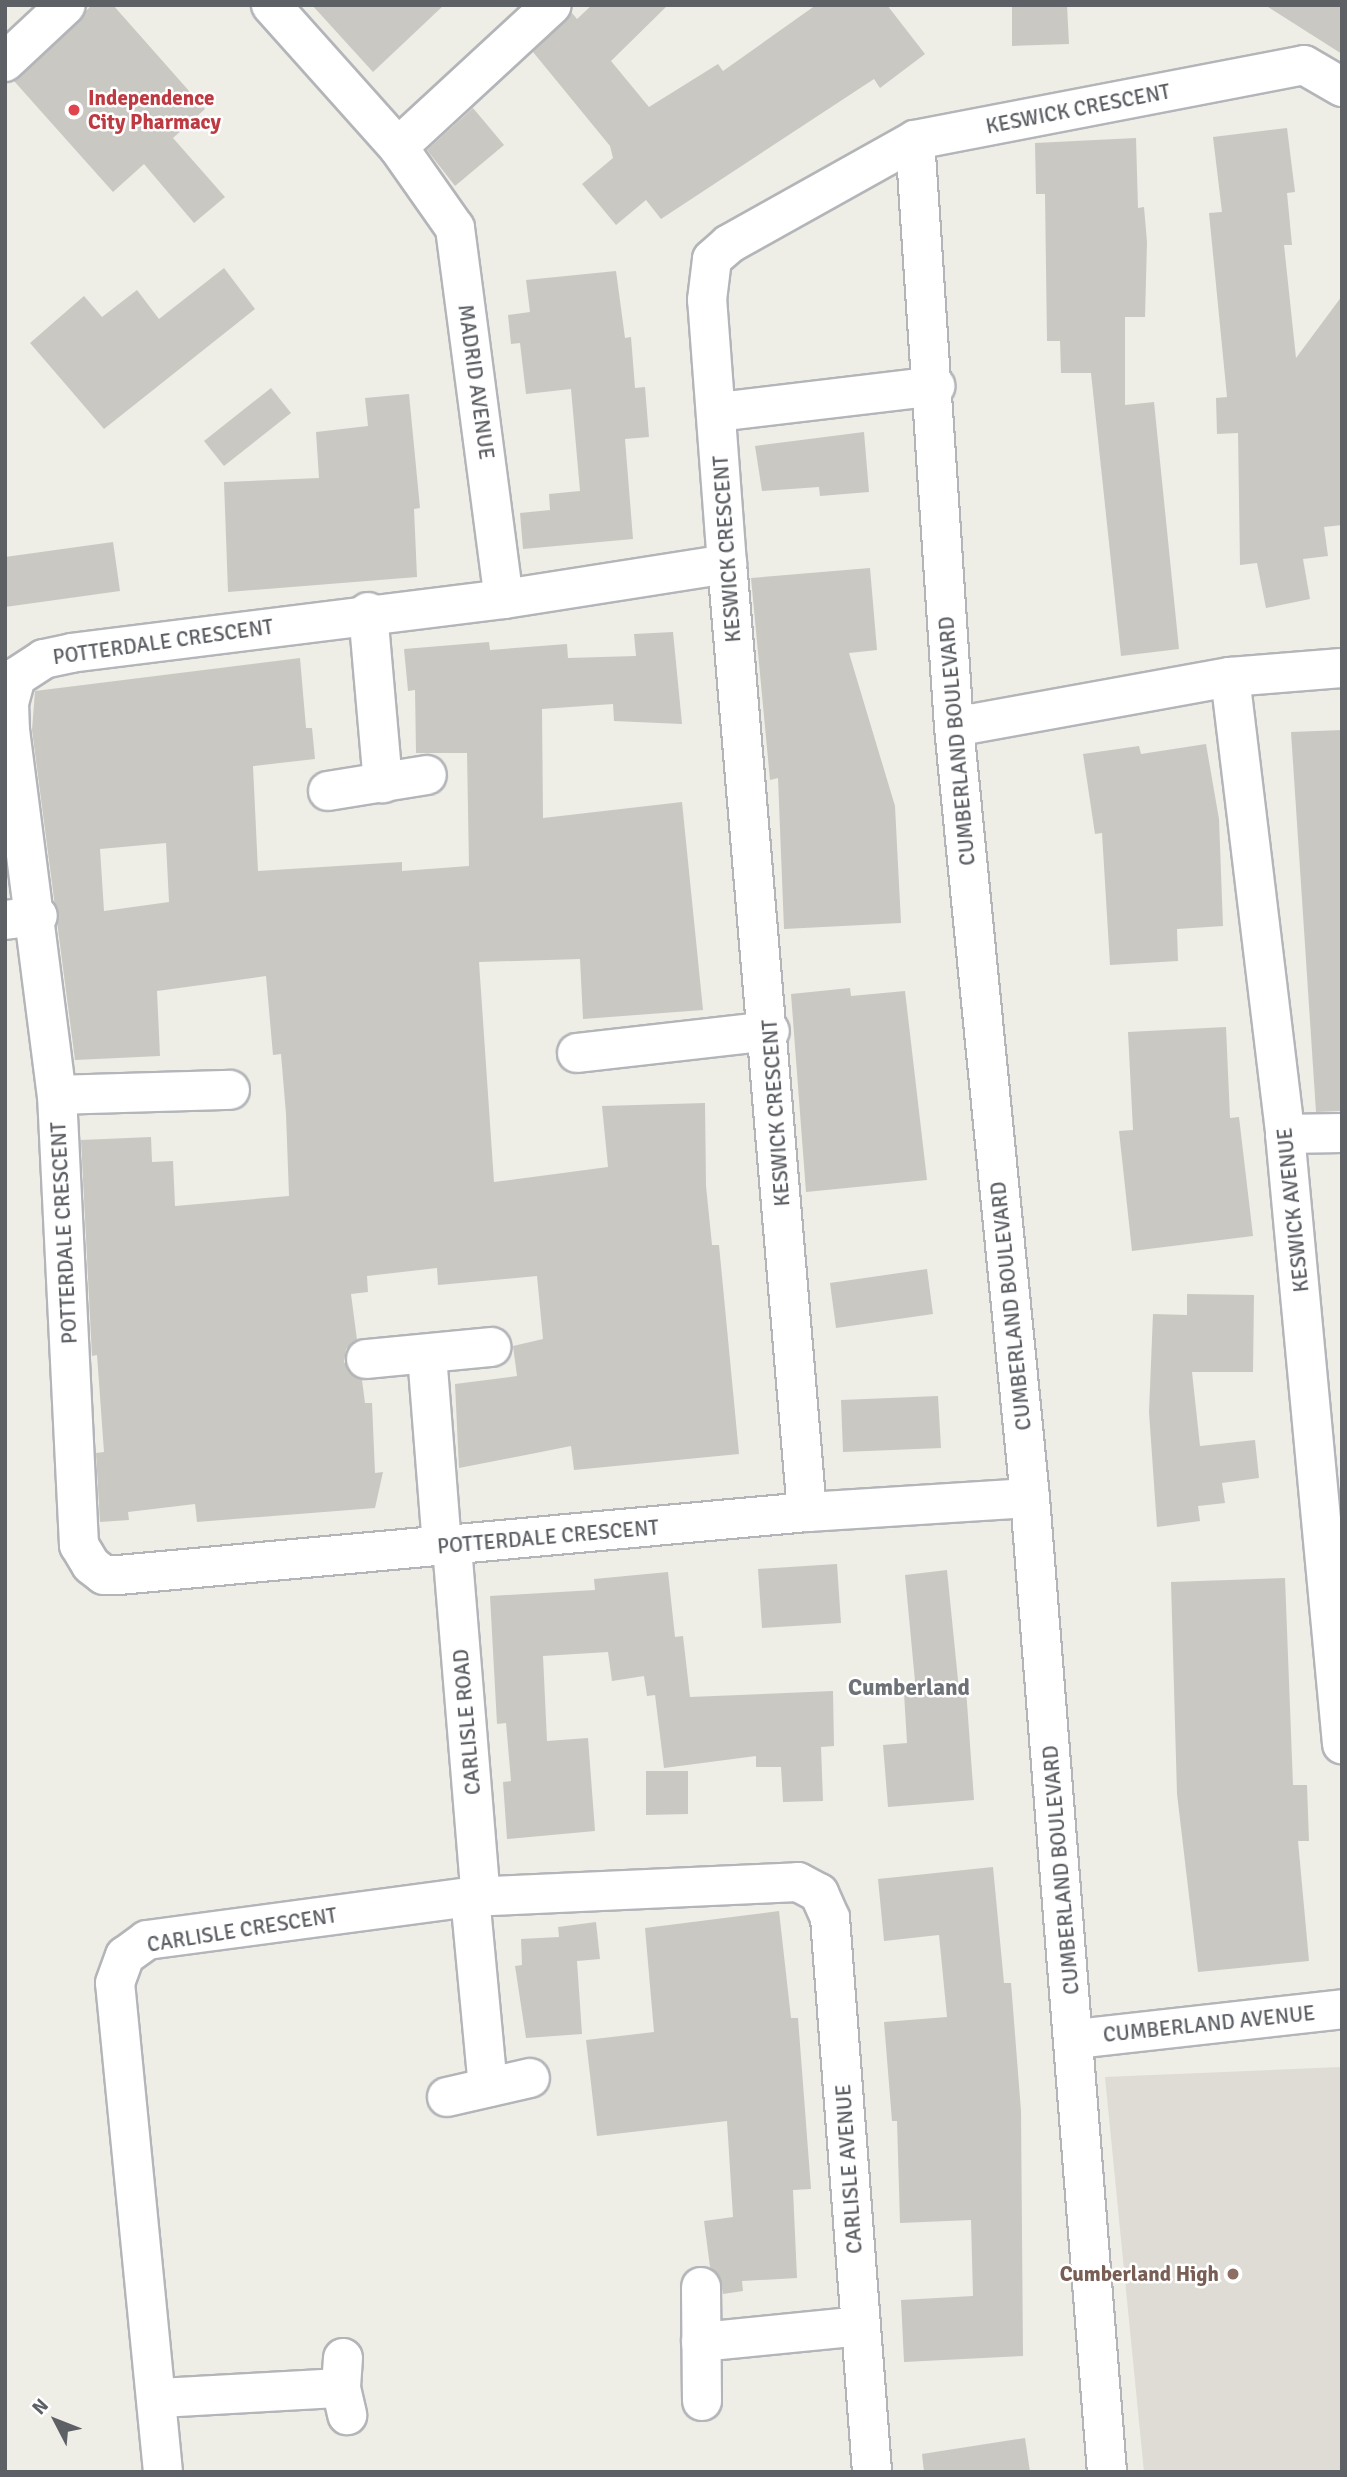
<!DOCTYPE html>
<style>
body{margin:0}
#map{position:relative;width:1347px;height:2477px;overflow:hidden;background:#eeede6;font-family:Signika,sans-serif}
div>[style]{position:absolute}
.education>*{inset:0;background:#dedcd4}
.building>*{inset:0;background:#cac8c2}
.roads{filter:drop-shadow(2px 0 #b3b5b9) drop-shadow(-2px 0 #b3b5b9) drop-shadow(0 2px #b3b5b9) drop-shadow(0 -2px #b3b5b9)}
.minor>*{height:38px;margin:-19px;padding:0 19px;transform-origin:19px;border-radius:19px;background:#fff}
.dots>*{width:19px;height:19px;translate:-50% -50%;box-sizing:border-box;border:4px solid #fff;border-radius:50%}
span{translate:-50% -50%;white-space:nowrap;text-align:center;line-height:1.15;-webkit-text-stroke:5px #fff;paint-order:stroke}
.health-label{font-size:21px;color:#be3a42;font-weight:700}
.left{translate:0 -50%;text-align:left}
.street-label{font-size:21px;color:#5d6065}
.education-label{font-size:21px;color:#785e54;font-weight:700}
.right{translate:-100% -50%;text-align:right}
.neighbourhood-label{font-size:23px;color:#6e7276;font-weight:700}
.frame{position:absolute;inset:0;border:7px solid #5d6065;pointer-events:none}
.north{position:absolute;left:21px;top:2386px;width:70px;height:70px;-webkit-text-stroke:5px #fff;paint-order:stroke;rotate:312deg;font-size:19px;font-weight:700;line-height:28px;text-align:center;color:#5d6065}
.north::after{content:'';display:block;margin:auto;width:24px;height:32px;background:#5d6065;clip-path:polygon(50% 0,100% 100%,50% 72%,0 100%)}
</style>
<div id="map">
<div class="education">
<div style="clip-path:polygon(1342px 2067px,1342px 2472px,1144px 2472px,1105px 2077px)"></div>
</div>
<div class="building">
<div style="clip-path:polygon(92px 5px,113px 5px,205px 109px,173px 138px,225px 197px,194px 223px,144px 164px,113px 192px,14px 81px)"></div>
<div style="clip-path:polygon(312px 5px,444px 5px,373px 72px)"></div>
<div style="clip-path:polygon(592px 5px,668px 5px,611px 61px,649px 107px,718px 64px,723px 71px,816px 5px,887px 5px,925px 54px,880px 88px,874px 79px,661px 219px,646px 200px,616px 225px,582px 184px,613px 158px,610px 146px,533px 52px,572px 13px,577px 19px)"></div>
<div style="clip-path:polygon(1012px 5px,1067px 5px,1069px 44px,1012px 46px)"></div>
<div style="clip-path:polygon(1265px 5px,1342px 5px,1342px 54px)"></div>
<div style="clip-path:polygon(473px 108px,504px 145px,455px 186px,427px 150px)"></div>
<div style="clip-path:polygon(1287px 128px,1295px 192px,1287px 193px,1292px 245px,1284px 245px,1296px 358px,1342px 296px,1342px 525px,1324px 527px,1328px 556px,1303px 559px,1310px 599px,1266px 608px,1257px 563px,1240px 565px,1238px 433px,1217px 434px,1216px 398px,1227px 397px,1209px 213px,1222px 212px,1213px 137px)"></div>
<div style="clip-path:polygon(1136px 138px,1138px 208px,1144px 207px,1147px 242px,1145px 317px,1125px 317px,1125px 405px,1154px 402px,1179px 649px,1121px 656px,1091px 373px,1061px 373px,1060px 341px,1047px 341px,1045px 194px,1036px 194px,1035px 143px)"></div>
<div style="clip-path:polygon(224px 268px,255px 309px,104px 429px,30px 343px,84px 296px,102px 317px,137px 290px,159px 319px)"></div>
<div style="clip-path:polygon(616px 271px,625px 338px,631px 337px,635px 388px,645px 387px,649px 437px,625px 439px,633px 539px,523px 549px,520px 513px,550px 510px,549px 494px,580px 491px,571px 389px,526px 394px,520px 343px,511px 344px,508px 315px,530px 312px,526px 280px)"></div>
<div style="clip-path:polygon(271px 388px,291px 413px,224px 466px,204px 441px)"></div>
<div style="clip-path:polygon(409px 394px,420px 508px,414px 509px,417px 577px,228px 592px,224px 482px,319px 478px,316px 432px,368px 426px,365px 398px)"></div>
<div style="clip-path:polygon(864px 432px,869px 492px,820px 496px,819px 487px,762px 491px,755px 446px)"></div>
<div style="clip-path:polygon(113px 542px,120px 591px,5px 607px,5px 557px)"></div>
<div style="clip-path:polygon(870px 568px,877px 650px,849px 653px,895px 806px,901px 923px,784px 929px,778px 778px,770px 780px,751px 578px)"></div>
<div style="clip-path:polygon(evenodd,673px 632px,682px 724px,614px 721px,613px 704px,542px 709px,543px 818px,682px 802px,703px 1010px,583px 1019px,580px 959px,479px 962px,494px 1182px,608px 1167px,602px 1106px,705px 1103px,706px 1186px,712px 1245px,719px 1245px,739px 1454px,574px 1470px,571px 1446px,459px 1468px,455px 1384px,517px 1376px,513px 1346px,543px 1339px,537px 1276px,438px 1285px,437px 1268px,367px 1276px,368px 1292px,351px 1294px,357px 1340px,346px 1349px,344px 1362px,362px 1380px,365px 1403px,372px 1403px,375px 1473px,383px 1472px,375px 1508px,197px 1522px,195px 1504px,128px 1512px,129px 1520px,100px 1522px,96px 1453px,104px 1452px,97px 1355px,92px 1356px,81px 1140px,151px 1137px,152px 1162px,173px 1161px,175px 1206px,289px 1196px,286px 1114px,281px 1054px,273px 1055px,266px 976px,157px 991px,160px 1056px,75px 1060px,32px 730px,35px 691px,300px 658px,306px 728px,312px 728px,315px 759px,253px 766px,258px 871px,402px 862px,402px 871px,469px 866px,467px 753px,416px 753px,415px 690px,408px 691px,404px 649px,489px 642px,490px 650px,567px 644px,568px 658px,636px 656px,634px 634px,673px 632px,166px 843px,169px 902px,104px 911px,100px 849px,166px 843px)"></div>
<div style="clip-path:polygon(1342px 730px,1342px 1111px,1316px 1112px,1291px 732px)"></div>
<div style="clip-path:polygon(1206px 744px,1219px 819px,1223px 926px,1177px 929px,1178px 961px,1110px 965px,1102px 833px,1095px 834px,1083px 754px,1139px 746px,1141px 754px)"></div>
<div style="clip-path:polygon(850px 988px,851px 996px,905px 991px,927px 1180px,806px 1192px,791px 994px)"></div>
<div style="clip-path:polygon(1226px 1027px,1230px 1118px,1239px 1117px,1253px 1236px,1132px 1251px,1119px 1131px,1133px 1130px,1128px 1032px)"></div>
<div style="clip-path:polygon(927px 1269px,933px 1314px,836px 1328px,830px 1283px)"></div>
<div style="clip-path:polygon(1187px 1294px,1254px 1295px,1253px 1372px,1192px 1372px,1200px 1446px,1255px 1440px,1259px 1478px,1222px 1483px,1225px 1503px,1198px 1506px,1200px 1521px,1157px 1527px,1149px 1412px,1153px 1314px,1187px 1315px)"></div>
<div style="clip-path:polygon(938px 1396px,941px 1448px,843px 1452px,841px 1400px)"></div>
<div style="clip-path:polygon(837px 1564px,841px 1623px,762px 1628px,758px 1569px)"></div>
<div style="clip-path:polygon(947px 1570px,959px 1690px,966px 1689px,974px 1800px,888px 1807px,883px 1745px,907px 1743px,904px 1693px,916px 1692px,905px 1575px)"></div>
<div style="clip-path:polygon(668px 1572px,675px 1637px,683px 1636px,690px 1697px,833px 1691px,834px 1746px,821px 1747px,823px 1801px,783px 1802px,781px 1767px,756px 1767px,756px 1756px,664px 1768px,655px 1695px,647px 1696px,644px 1676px,612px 1681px,608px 1652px,543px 1656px,547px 1741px,588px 1738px,595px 1831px,507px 1839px,503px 1782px,511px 1781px,506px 1723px,497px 1724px,490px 1596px,595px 1590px,594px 1579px)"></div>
<div style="clip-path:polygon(1285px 1578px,1293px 1785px,1307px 1785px,1309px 1841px,1298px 1841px,1309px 1961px,1198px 1972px,1177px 1794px,1171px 1582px)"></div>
<div style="clip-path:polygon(646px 1771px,688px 1771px,688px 1814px,646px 1815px)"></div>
<div style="clip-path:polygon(993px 1867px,1004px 1983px,1011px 1983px,1021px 2111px,1023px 2356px,904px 2362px,901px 2300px,973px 2296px,971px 2220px,900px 2223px,897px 2121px,892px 2121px,884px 2022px,947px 2017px,939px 1935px,884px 1941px,878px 1879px)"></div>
<div style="clip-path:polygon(779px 1911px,791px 2018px,798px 2018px,811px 2189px,793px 2190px,797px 2278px,742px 2281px,743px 2291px,723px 2294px,720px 2277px,710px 2267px,704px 2221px,733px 2217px,727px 2121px,597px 2136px,586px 2040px,654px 2032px,645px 1928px)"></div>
<div style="clip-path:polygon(596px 1922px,600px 1959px,577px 1961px,582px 2034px,526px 2038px,515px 1966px,522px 1965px,521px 1939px,559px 1937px,558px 1927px)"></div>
<div style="clip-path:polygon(1025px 2438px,1030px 2472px,924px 2472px,922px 2454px)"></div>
</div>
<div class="roads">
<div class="minor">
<div style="left:271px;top:5px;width:191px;rotate:48.2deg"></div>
<div style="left:398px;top:147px;width:99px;rotate:54.9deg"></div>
<div style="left:455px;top:228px;width:374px;rotate:82.5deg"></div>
<div style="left:504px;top:599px;width:226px;rotate:-8.9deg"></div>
<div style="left:5px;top:62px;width:83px;rotate:-43.1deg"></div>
<div style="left:915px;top:140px;width:588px;rotate:86.2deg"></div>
<div style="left:954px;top:727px;width:775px;rotate:84.37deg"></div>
<div style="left:1030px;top:1498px;width:977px;rotate:85.48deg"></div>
<div style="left:398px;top:147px;width:209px;rotate:-42.7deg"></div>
<div style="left:718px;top:412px;width:219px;rotate:-6.8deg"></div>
<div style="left:504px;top:599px;width:435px;rotate:172.9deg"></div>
<div style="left:72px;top:653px;width:29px;rotate:168deg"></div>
<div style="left:44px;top:659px;width:33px;rotate:147deg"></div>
<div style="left:16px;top:677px;width:27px;rotate:105deg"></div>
<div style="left:9px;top:703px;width:27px;rotate:88deg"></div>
<div style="left:10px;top:730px;width:368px;rotate:82.7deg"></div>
<div style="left:57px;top:1095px;width:451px;rotate:87.2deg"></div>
<div style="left:79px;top:1545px;width:23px;rotate:59deg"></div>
<div style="left:91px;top:1565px;width:16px;rotate:38deg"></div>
<div style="left:104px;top:1575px;width:15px"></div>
<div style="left:119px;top:1575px;width:691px;rotate:-5.23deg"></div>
<div style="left:807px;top:1512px;width:223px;rotate:-3.6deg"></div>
<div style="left:368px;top:612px;width:172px;rotate:85deg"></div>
<div style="left:1230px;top:677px;width:460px;rotate:83.1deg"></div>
<div style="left:1285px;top:1134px;width:613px;rotate:84.66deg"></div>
<div style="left:954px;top:727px;width:280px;rotate:-10.3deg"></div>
<div style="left:1230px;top:677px;width:112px;rotate:-4.6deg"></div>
<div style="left:328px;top:791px;width:100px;rotate:-9.2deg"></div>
<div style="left:5px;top:920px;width:33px;rotate:-7deg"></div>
<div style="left:577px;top:1053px;width:194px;rotate:-6.5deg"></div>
<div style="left:57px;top:1095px;width:173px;rotate:-1.7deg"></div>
<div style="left:1285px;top:1134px;width:57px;rotate:-1deg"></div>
<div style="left:427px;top:1355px;width:192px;rotate:85.5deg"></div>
<div style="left:366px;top:1359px;width:126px;rotate:-5.5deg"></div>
<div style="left:807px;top:1512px;width:951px;rotate:-94.82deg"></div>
<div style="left:727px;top:564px;width:265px;rotate:-94.3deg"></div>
<div style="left:707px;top:300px;width:41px;rotate:-83deg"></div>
<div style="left:712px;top:259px;width:23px;rotate:-41deg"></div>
<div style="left:729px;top:244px;width:213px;rotate:-29.2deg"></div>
<div style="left:915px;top:140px;width:396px;rotate:-10.9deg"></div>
<div style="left:1304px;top:65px;width:44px;rotate:30.1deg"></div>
<div style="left:452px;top:1547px;width:351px;rotate:85.3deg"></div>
<div style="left:470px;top:1897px;width:191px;rotate:84.6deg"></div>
<div style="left:1076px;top:2039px;width:268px;rotate:-6.4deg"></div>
<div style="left:447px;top:2097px;width:85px;rotate:-12.9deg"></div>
<div style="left:701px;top:2287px;width:114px;rotate:89.5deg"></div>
<div style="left:701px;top:2342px;width:160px;rotate:-5.7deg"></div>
<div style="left:343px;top:2358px;width:30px;rotate:94deg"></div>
<div style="left:341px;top:2388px;width:28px;rotate:77deg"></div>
<div style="left:160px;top:2398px;width:181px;rotate:-3.2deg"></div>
<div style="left:163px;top:2472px;width:491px;rotate:-95.6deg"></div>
<div style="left:115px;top:1983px;width:29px;rotate:-70deg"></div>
<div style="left:125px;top:1956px;width:27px;rotate:-36deg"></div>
<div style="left:147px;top:1940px;width:326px;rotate:-7.6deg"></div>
<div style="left:470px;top:1897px;width:328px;rotate:-2.6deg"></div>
<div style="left:798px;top:1882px;width:24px;rotate:28deg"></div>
<div style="left:819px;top:1893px;width:27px;rotate:66deg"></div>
<div style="left:830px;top:1918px;width:556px;rotate:85.66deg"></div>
</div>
</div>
<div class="dots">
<div style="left:74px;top:110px;background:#e0444e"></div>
<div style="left:1233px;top:2274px;background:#8d6e63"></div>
</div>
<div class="health-label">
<span class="left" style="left:88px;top:110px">Independence<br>City Pharmacy</span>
</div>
<div class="street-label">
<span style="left:1078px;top:109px;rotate:-11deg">KESWICK CRESCENT</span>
<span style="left:476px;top:382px;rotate:82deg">MADRID AVENUE</span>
<span style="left:727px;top:549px;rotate:-94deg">KESWICK CRESCENT</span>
<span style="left:163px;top:642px;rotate:-8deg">POTTERDALE CRESCENT</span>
<span style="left:957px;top:741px;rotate:-95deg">CUMBERLAND BOULEVARD</span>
<span style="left:776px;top:1113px;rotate:-94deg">KESWICK CRESCENT</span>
<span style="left:1293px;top:1210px;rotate:-96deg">KESWICK AVENUE</span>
<span style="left:64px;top:1233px;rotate:-93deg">POTTERDALE CRESCENT</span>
<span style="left:1011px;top:1306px;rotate:-96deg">CUMBERLAND BOULEVARD</span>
<span style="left:548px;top:1537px;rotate:-5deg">POTTERDALE CRESCENT</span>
<span style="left:467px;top:1722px;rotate:-95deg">CARLISLE ROAD</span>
<span style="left:1061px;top:1870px;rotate:-95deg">CUMBERLAND BOULEVARD</span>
<span style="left:242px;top:1930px;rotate:-9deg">CARLISLE CRESCENT</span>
<span style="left:1209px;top:2024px;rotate:-6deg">CUMBERLAND AVENUE</span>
<span style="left:849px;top:2169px;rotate:-94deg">CARLISLE AVENUE</span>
</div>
<div class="education-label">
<span class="right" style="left:1219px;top:2274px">Cumberland High</span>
</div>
<div class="neighbourhood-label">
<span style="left:909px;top:1688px">Cumberland</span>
</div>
<div class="frame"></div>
<div class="north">N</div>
</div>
